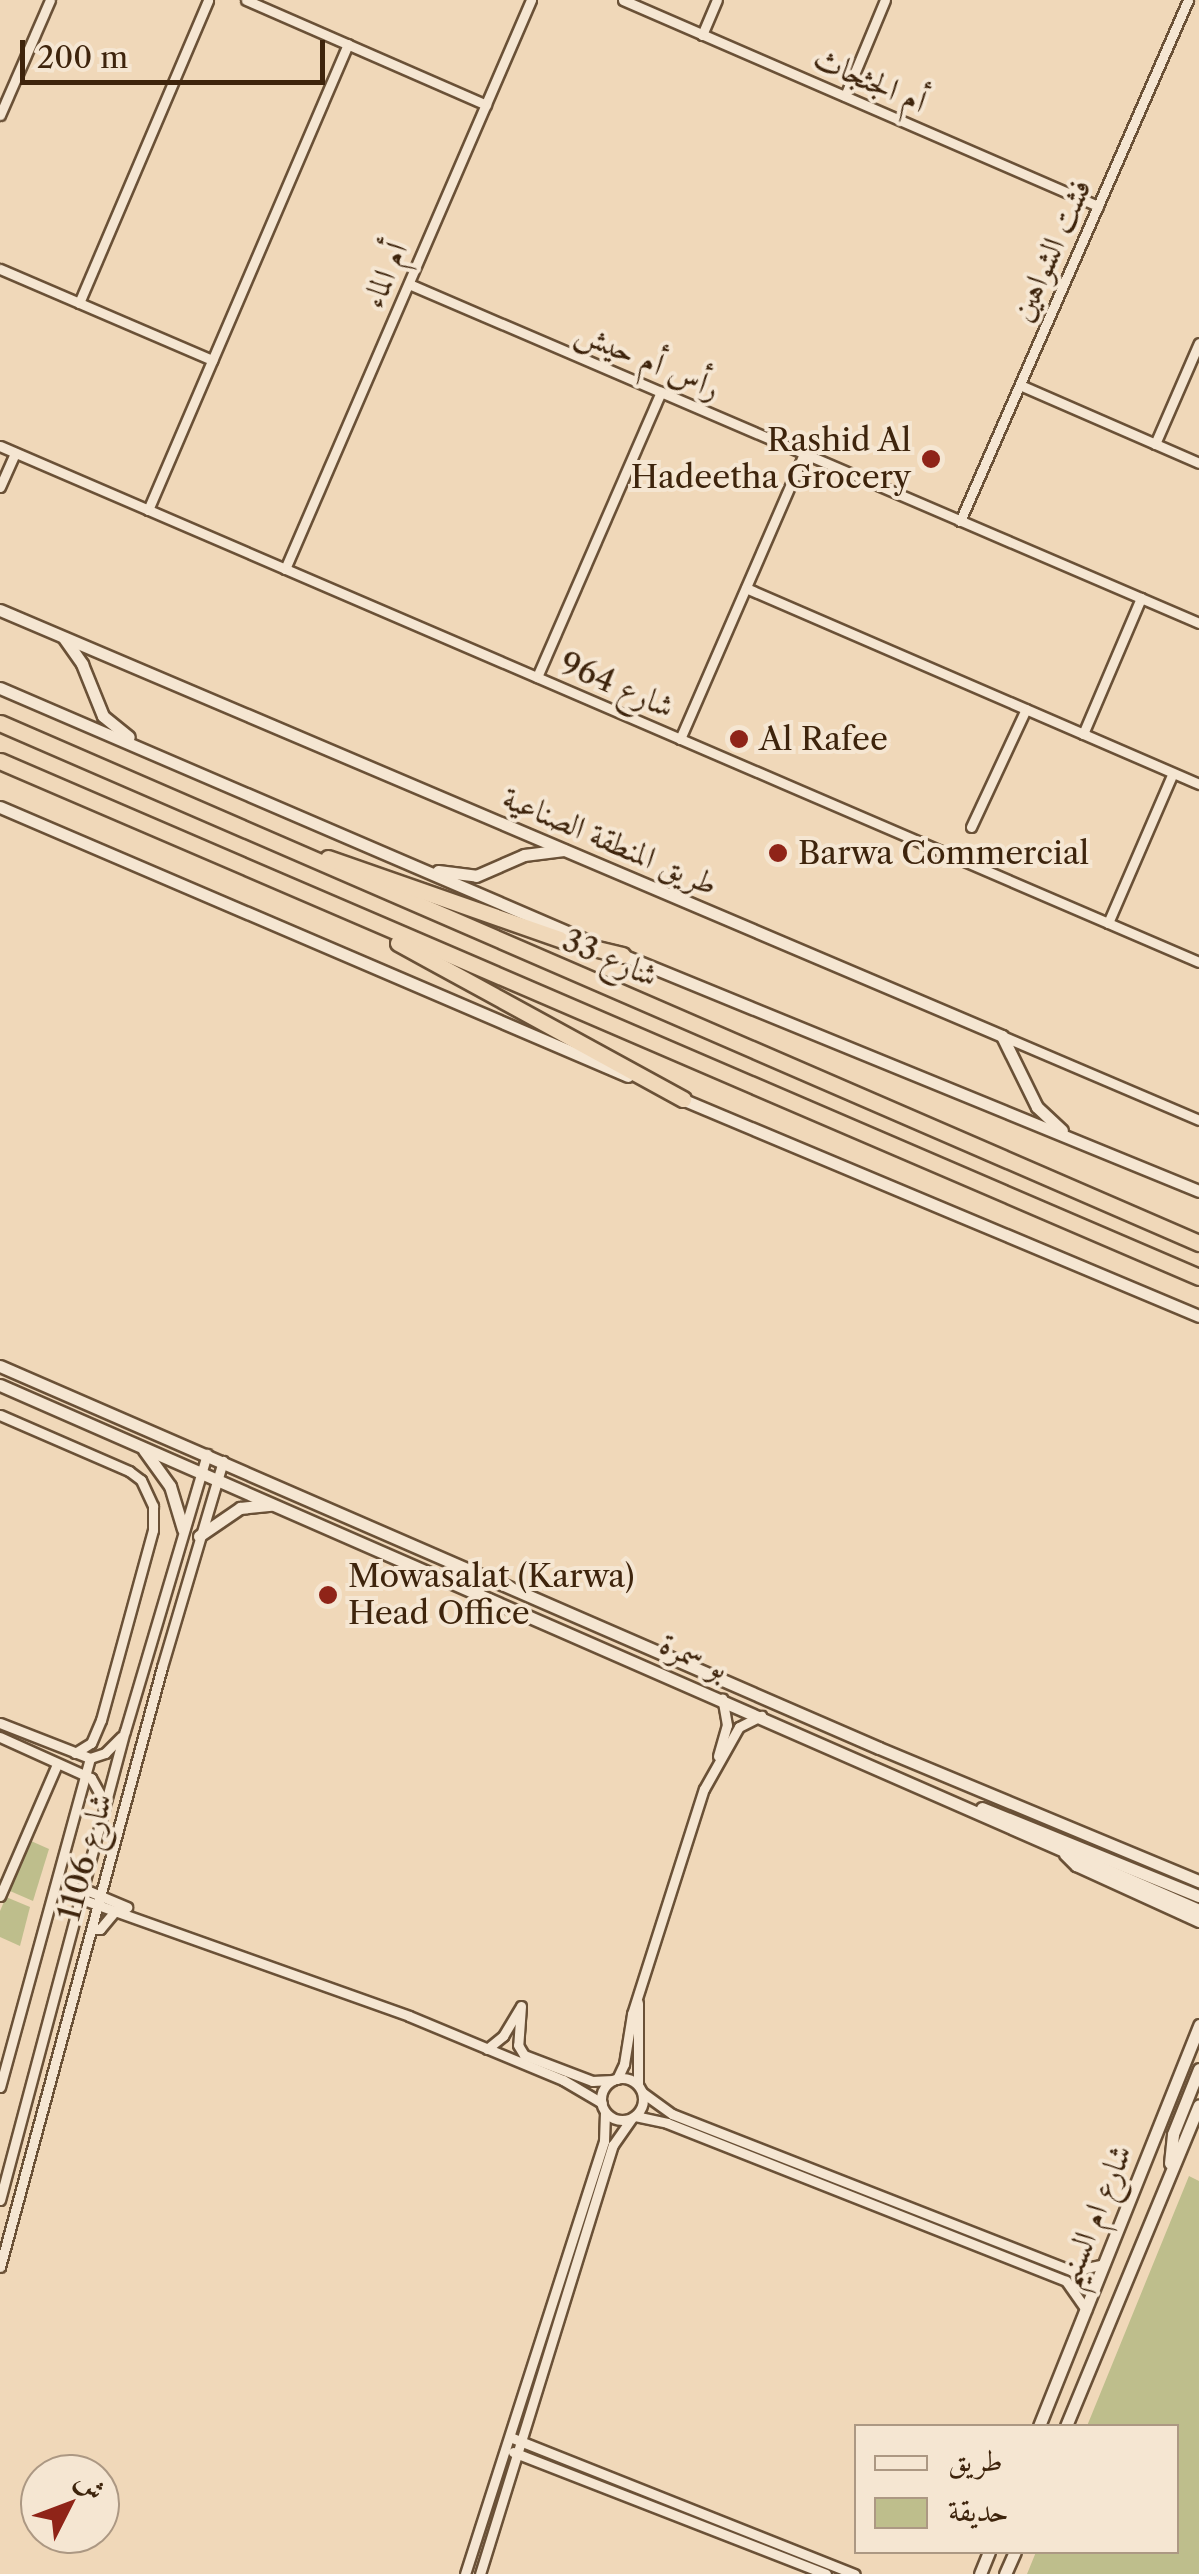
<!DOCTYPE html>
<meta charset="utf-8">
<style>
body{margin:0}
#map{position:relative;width:1199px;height:2574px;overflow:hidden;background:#f0d8b9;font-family:"Libre Caslon Text",Amiri,serif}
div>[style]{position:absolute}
.green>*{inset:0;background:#bebe8c}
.roads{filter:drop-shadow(2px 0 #6a5137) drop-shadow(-2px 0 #6a5137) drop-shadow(0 2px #6a5137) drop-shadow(0 -2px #6a5137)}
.street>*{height:9px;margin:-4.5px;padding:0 4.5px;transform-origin:4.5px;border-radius:4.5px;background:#f5e6d2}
.street>.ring{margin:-4.5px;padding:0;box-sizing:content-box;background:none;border:9px solid #f5e6d2;border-radius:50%}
.secondary>*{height:11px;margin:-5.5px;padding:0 5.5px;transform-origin:5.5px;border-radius:5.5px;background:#f5e6d2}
.highway>*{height:15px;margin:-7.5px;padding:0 7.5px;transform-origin:7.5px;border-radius:7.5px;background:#f0d8b9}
.dots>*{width:28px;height:28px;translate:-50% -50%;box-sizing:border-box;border:5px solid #f5e6d2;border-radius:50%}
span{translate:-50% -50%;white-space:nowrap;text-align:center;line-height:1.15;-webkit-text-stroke:8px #f5e6d2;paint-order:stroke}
.street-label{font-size:32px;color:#3e240c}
.poi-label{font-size:32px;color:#3e240c}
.right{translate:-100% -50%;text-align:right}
.left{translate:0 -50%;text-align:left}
.legend{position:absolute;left:854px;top:2424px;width:325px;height:130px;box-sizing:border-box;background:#f5e6d2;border:2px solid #ac9883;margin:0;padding:12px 18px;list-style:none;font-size:30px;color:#3e240c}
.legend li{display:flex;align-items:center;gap:20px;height:50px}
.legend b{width:50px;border:2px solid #ac9883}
.north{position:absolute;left:20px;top:2454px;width:100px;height:100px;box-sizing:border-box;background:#f5e6d2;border:2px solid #ac9883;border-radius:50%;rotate:48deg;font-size:28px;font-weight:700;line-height:40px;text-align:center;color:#3e240c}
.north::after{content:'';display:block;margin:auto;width:35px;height:45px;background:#8f2418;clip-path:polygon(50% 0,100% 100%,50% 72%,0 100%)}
.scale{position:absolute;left:20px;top:40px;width:305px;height:45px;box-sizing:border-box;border:5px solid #3e240c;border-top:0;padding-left:12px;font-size:30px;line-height:35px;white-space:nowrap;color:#3e240c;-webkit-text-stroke:8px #f5e6d2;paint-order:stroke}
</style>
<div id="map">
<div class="green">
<div style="clip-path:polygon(31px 1841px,49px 1849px,33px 1901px,10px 1891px)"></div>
<div style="clip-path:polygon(6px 1897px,30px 1907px,20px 1946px,0 1937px,0 1911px)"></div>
<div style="clip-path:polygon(1189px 2176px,1199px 2181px,1199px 2574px,1027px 2574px,1036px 2552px,1176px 2552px,1176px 2426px,1087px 2426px)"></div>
</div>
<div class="roads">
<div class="street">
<div style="left:246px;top:0;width:262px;rotate:23.6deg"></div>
<div style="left:623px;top:0;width:518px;rotate:23.45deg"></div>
<div style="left:702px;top:35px;width:38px;rotate:-67deg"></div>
<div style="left:845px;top:96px;width:104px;rotate:-67.4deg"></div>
<div style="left:0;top:115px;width:125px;rotate:-66.5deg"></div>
<div style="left:0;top:269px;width:231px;rotate:23.2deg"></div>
<div style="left:409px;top:284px;width:860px;rotate:23.22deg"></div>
<div style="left:79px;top:303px;width:329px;rotate:-66.9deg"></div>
<div style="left:1020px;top:385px;width:195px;rotate:23.5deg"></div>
<div style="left:1155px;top:444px;width:110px;rotate:-66.5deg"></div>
<div style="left:0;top:446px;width:1305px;rotate:23.29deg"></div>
<div style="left:0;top:487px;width:37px;rotate:-66deg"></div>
<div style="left:148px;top:510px;width:507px;rotate:-66.77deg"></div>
<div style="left:960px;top:521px;width:569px;rotate:-66.36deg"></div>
<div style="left:285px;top:569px;width:620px;rotate:-66.62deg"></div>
<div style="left:746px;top:588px;width:494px;rotate:23.4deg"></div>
<div style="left:537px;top:677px;width:311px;rotate:-66.5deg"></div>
<div style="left:1083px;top:734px;width:148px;rotate:-66.9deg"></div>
<div style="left:680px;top:739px;width:311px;rotate:-66.5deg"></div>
<div style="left:971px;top:827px;width:130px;rotate:-65deg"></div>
<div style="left:1108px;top:923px;width:163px;rotate:-66.6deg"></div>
<div style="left:1002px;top:1036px;width:214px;rotate:23.1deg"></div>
<div style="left:0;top:1415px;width:141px;rotate:23.5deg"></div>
<div style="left:129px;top:1471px;width:15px;rotate:37deg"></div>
<div style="left:141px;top:1480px;width:29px;rotate:65deg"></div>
<div style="left:153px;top:1506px;width:24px;rotate:90deg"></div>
<div style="left:153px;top:1530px;width:197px;rotate:105.3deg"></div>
<div style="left:101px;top:1720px;width:25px;rotate:113deg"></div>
<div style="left:91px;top:1743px;width:19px;rotate:148deg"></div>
<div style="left:0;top:1723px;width:97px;rotate:21.3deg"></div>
<div style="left:90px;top:1758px;width:16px;rotate:-18deg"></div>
<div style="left:105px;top:1753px;width:23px;rotate:-45deg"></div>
<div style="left:0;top:1737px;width:100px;rotate:24.3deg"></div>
<div style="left:91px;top:1778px;width:26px;rotate:61deg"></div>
<div style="left:718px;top:1756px;width:32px;rotate:-74deg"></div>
<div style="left:727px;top:1725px;width:27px;rotate:-100deg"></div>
<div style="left:84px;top:1889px;width:47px;rotate:22.7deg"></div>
<div style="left:0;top:1896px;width:144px;rotate:-66.6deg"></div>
<div style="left:81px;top:1899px;width:348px;rotate:19.6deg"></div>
<div style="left:409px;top:2016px;width:167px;rotate:22.6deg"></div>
<div style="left:563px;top:2080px;width:45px;rotate:30.5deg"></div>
<div style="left:93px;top:1929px;width:7px"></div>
<div style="left:100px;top:1929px;width:26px;rotate:-50deg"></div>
<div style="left:521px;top:2006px;width:39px;rotate:94deg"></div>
<div style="left:518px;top:2045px;width:12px;rotate:59deg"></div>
<div style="left:524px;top:2055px;width:73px;rotate:20.9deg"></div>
<div style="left:592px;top:2081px;width:21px;rotate:-3deg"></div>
<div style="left:487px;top:2049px;width:21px;rotate:-39deg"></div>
<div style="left:503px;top:2036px;width:33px;rotate:-59deg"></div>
<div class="ring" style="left:601px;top:2078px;width:33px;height:33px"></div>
<div style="left:617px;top:2079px;width:17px;rotate:-65deg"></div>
<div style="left:624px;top:2064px;width:51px;rotate:-80.9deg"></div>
<div style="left:632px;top:2014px;width:236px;rotate:-72.3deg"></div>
<div style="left:704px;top:1789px;width:71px;rotate:-60.6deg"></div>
<div style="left:739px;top:1727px;width:25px;rotate:-27deg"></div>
<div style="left:638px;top:2085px;width:82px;rotate:-90deg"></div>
<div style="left:0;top:2087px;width:341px;rotate:-74.7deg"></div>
<div style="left:643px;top:2093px;width:36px;rotate:36deg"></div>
<div style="left:672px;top:2114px;width:430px;rotate:21.4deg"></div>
<div style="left:1072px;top:2271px;width:33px;rotate:-12deg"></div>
<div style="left:635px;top:2116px;width:33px;rotate:12deg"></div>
<div style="left:667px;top:2123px;width:429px;rotate:21.6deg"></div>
<div style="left:1066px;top:2281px;width:35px;rotate:55deg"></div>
<div style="left:0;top:2200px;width:485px;rotate:-75.1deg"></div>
<div style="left:125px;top:1731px;width:289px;rotate:-73.5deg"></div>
<div style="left:0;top:2267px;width:621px;rotate:-74.89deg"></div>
<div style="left:162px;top:1667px;width:215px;rotate:-73.5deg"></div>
<div style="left:510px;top:2437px;width:371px;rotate:21.7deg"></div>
<div style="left:513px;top:2452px;width:336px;rotate:21.3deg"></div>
<div style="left:465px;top:2574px;width:455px;rotate:-72.2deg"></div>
<div style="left:604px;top:2141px;width:29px;rotate:-88deg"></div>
<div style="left:480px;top:2574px;width:449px;rotate:-72.8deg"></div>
<div style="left:613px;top:2145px;width:32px;rotate:-55deg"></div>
</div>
<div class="secondary">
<div style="left:0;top:610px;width:1089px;rotate:23.03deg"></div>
<div style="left:1002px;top:1036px;width:79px;rotate:63.8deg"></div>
<div style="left:1037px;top:1107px;width:34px;rotate:43deg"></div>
<div style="left:64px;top:638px;width:32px;rotate:55deg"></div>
<div style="left:82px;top:664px;width:56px;rotate:68deg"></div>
<div style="left:103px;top:716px;width:33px;rotate:39deg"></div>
<div style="left:0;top:688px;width:646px;rotate:23.27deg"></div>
<div style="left:0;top:807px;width:683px;rotate:23.19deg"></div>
<div style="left:438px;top:871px;width:38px;rotate:7deg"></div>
<div style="left:476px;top:876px;width:52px;rotate:-23.6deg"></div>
<div style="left:524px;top:855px;width:40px;rotate:-7.1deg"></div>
<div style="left:615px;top:952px;width:631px;rotate:22.26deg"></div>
<div style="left:677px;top:1097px;width:566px;rotate:22.76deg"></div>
<div style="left:0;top:1366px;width:958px;rotate:23.49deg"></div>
<div style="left:879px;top:1748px;width:347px;rotate:22.6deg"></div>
<div style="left:0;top:1385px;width:1309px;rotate:23.65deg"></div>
<div style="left:144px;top:1450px;width:44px;rotate:54.2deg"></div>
<div style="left:170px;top:1486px;width:45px;rotate:73.2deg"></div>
<div style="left:199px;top:1536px;width:50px;rotate:-34.3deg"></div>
<div style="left:240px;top:1508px;width:31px;rotate:-6deg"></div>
<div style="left:982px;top:1808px;width:234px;rotate:22.1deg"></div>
<div style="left:1065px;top:1854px;width:16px;rotate:45deg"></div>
<div style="left:1076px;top:1865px;width:135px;rotate:24.5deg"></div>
<div style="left:1170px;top:2163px;width:29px;rotate:-84deg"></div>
<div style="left:1173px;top:2134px;width:70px;rotate:-68.2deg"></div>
<div style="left:1039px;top:2426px;width:432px;rotate:-68.2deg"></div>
<div style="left:1066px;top:2426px;width:347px;rotate:-67.5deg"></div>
<div style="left:980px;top:2574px;width:24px;rotate:-68deg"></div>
<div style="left:1005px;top:2574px;width:24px;rotate:-66deg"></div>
</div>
<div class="highway">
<div style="left:0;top:723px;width:1307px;rotate:23.45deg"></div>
<div style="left:0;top:761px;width:1305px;rotate:23.29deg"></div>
<div style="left:328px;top:858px;width:254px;rotate:19.3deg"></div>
<div style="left:568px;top:942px;width:56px;rotate:13.5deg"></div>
<div style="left:398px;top:943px;width:325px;rotate:28.7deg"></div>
</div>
</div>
<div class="dots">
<div style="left:931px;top:459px;background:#8f2418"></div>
<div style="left:739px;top:739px;background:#8f2418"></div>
<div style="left:778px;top:853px;background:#8f2418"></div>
<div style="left:328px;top:1595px;background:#8f2418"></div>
</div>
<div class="street-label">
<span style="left:870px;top:80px;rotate:23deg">أم الجثجاث</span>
<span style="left:1051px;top:250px;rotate:-66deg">فشت الشواهين</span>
<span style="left:385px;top:275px;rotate:-67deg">أم الماء</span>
<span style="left:648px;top:360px;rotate:23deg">رأس أم حيش</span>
<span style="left:617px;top:685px;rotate:23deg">شارع 964</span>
<span style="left:610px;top:841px;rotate:23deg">طريق المنطقة الصناعية</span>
<span style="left:610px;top:958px;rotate:23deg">شارع 33</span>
<span style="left:694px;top:1656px;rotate:23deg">بو سمرة</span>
<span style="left:85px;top:1857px;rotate:-75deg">شارع 1106</span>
<span style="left:1094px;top:2216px;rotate:-68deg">شارع ام السنيم</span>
</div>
<div class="poi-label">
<span class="right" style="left:911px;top:459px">Rashid Al<br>Hadeetha Grocery</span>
<span class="left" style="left:759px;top:739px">Al Rafee</span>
<span class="left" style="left:798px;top:853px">Barwa Commercial</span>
<span class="left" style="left:348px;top:1595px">Mowasalat (Karwa)<br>Head Office</span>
</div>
<ul class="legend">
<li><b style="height:12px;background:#f5e6d2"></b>طريق</li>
<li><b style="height:28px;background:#bebe8c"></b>حديقة</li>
</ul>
<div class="north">ش</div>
<div class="scale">200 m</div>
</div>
